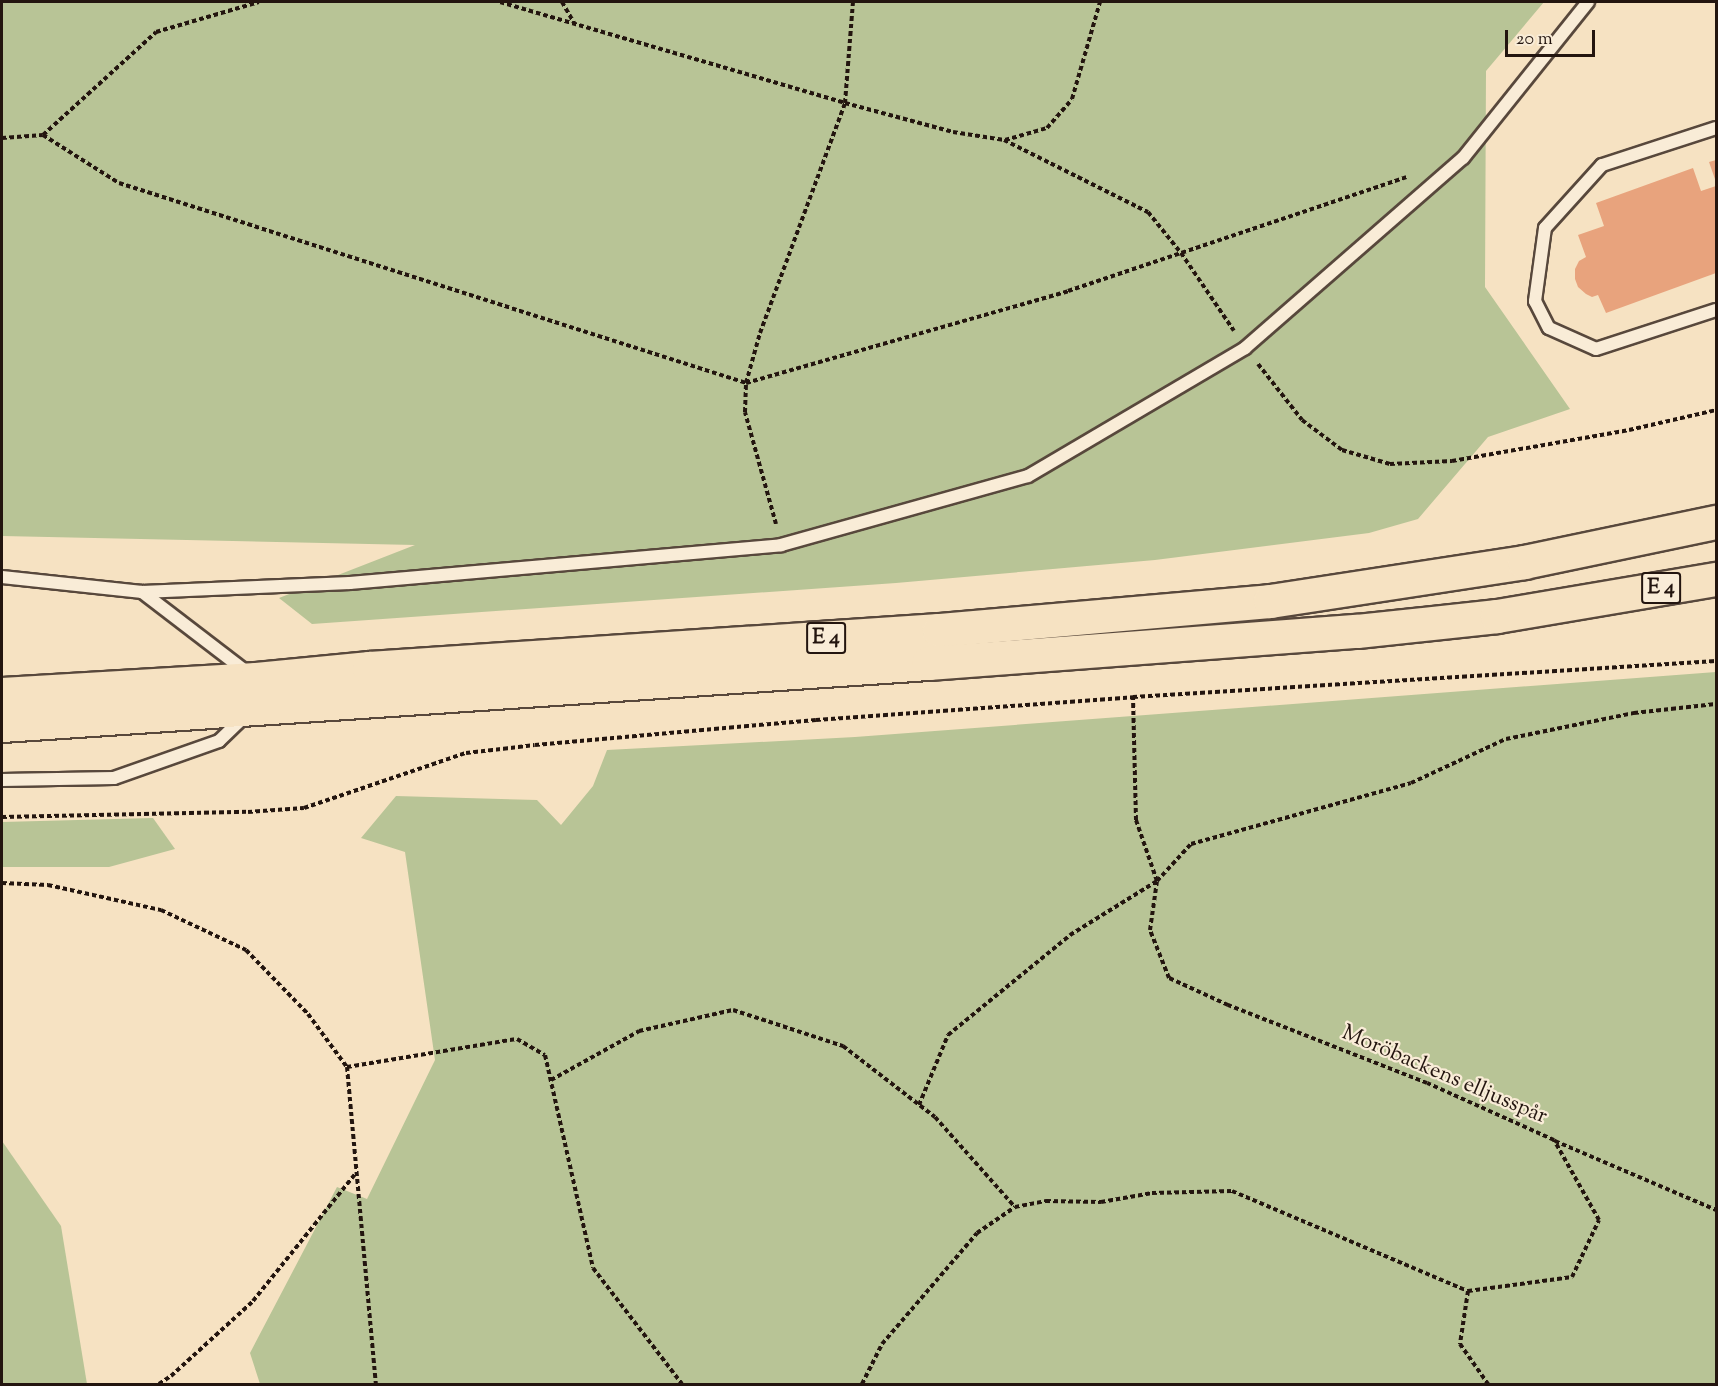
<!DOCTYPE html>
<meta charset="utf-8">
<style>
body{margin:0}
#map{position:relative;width:1718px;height:1386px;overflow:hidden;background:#f6e2c2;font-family:"Sorts Mill Goudy",serif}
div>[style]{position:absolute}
.green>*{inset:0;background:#b8c496}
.building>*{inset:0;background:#e8a37d}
.path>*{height:4px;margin-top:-2px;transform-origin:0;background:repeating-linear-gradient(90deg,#23150f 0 4.5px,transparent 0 7.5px)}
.roads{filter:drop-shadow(2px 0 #58483c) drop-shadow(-2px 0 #58483c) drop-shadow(0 2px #58483c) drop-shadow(0 -2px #58483c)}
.service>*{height:12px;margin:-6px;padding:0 6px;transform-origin:6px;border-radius:6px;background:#f9ecd7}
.trunk>*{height:33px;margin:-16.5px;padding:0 16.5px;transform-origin:16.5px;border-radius:16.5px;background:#f6e2c2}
span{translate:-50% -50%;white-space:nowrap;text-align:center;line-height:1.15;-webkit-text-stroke:4.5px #f9ecd7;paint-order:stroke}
.shield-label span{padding:2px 4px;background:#f9ecd7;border:2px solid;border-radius:4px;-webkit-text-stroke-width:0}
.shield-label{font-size:21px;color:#23150f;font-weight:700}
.street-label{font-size:22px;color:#23150f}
.frame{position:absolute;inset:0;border:3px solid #23150f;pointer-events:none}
.scale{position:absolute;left:1505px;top:30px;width:90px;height:27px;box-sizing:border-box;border:3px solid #23150f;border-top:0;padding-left:8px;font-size:18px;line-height:21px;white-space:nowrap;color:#23150f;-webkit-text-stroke:4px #f9ecd7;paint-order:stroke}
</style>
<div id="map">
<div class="green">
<div style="clip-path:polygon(2px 2px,1544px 2px,1486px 71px,1485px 287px,1570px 409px,1488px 437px,1418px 519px,1369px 533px,1155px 560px,896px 583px,312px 624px,279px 598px,415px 545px,2px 536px)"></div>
<div style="clip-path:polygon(1716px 672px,1716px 1384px,260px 1384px,250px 1353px,337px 1187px,367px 1199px,435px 1060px,405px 852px,361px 838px,396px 796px,537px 800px,561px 825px,593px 786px,607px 750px,855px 737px)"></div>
<div style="clip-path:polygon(153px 818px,175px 849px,109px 867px,2px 867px,2px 822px)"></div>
<div style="clip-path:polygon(2px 1141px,61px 1226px,87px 1384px,2px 1384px)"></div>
</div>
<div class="building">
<div style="clip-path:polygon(1716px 160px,1716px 182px,1709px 162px)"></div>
<div style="clip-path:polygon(1693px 168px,1701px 191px,1716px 186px,1716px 273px,1606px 313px,1598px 295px,1592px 297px,1586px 294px,1578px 287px,1575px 279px,1575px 269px,1579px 261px,1586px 257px,1578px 235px,1604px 226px,1596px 203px)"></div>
</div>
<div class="path">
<div style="left:500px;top:2px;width:359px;rotate:16.3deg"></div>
<div style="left:845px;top:103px;width:112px;rotate:15deg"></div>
<div style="left:953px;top:132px;width:52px;rotate:8.9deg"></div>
<div style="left:1004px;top:140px;width:161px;rotate:26.6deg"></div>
<div style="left:1148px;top:212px;width:53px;rotate:51.2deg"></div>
<div style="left:1181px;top:253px;width:94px;rotate:55.8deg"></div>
<div style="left:562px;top:2px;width:24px;rotate:60deg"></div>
<div style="left:43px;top:135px;width:153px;rotate:-42.3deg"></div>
<div style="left:156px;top:32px;width:107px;rotate:-16.2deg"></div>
<div style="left:2px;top:138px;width:41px;rotate:-4.2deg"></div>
<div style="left:43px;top:135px;width:90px;rotate:32.3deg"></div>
<div style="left:119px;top:183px;width:658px;rotate:17.69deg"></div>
<div style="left:746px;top:383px;width:335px;rotate:-15.9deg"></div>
<div style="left:1068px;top:291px;width:357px;rotate:-18.6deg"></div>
<div style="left:1005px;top:140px;width:44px;rotate:-15.9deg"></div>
<div style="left:1047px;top:128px;width:38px;rotate:-49deg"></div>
<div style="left:1072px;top:99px;width:101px;rotate:-73.9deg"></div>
<div style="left:1258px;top:364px;width:71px;rotate:51.8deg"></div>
<div style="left:1302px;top:420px;width:50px;rotate:36.9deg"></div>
<div style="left:1342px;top:450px;width:50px;rotate:16.3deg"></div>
<div style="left:1390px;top:464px;width:62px;rotate:-2.8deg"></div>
<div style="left:1452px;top:461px;width:180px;rotate:-9.9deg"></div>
<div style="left:1629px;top:430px;width:89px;rotate:-12.9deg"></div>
<div style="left:776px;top:524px;width:116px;rotate:-105.5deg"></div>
<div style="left:745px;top:412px;width:29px;rotate:-88deg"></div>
<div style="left:746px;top:383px;width:52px;rotate:-74.4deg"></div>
<div style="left:760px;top:333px;width:245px;rotate:-69.7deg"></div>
<div style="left:845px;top:103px;width:101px;rotate:-85.5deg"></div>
<div style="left:2px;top:817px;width:246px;rotate:-1.2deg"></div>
<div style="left:248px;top:812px;width:56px;rotate:-4.1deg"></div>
<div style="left:304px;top:808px;width:171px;rotate:-18.8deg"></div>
<div style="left:466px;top:753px;width:69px;rotate:-6.6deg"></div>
<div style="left:535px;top:745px;width:282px;rotate:-5.1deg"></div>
<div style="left:816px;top:720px;width:318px;rotate:-4.1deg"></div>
<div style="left:1133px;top:697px;width:584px;rotate:-3.53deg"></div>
<div style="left:2px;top:883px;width:46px;rotate:2.5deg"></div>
<div style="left:48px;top:885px;width:116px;rotate:12.5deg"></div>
<div style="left:161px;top:910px;width:94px;rotate:25.2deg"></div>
<div style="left:246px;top:950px;width:89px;rotate:45.9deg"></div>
<div style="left:308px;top:1014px;width:66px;rotate:53.7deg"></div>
<div style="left:347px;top:1067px;width:318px;rotate:84.8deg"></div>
<div style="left:347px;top:1067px;width:172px;rotate:-9.4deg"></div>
<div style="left:517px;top:1039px;width:32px;rotate:30deg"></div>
<div style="left:545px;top:1055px;width:218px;rotate:77.3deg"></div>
<div style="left:593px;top:1268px;width:146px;rotate:52.5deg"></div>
<div style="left:551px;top:1080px;width:101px;rotate:-29.1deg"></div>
<div style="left:639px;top:1031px;width:96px;rotate:-12.6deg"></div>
<div style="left:733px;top:1010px;width:116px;rotate:18.1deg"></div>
<div style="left:843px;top:1046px;width:116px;rotate:37.7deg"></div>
<div style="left:935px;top:1117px;width:120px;rotate:48.4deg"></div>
<div style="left:919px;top:1105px;width:76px;rotate:-67.5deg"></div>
<div style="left:948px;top:1035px;width:158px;rotate:-39.3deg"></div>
<div style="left:1070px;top:935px;width:102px;rotate:-31.8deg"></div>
<div style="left:1157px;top:881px;width:65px;rotate:-109deg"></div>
<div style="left:1136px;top:820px;width:123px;rotate:-91.4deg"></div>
<div style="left:1555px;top:1141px;width:175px;rotate:23.2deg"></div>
<div style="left:1468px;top:1291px;width:54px;rotate:98.6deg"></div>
<div style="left:1460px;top:1344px;width:49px;rotate:55deg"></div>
<div style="left:159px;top:1384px;width:14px;rotate:-34deg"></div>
<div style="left:171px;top:1376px;width:111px;rotate:-42.4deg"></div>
<div style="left:253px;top:1301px;width:164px;rotate:-51.2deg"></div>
<div style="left:862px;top:1384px;width:45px;rotate:-63.4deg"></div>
<div style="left:882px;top:1344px;width:146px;rotate:-49.4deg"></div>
<div style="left:977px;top:1233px;width:46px;rotate:-34.4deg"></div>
<div style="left:1015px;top:1207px;width:32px;rotate:-11deg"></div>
<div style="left:1046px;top:1201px;width:55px;rotate:1deg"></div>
<div style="left:1101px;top:1202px;width:52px;rotate:-10deg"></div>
<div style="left:1152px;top:1193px;width:80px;rotate:-1.4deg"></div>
<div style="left:1232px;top:1191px;width:256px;rotate:23deg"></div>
<div style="left:1468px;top:1291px;width:105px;rotate:-7.7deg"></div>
<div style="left:1572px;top:1277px;width:63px;rotate:-64.7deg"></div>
<div style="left:1599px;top:1220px;width:92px;rotate:-119.4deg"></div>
<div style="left:1554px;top:1140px;width:139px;rotate:-155.8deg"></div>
<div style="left:1427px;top:1083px;width:214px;rotate:-158.6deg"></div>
<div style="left:1228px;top:1005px;width:65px;rotate:-155.4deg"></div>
<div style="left:1169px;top:978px;width:52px;rotate:-111.6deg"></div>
<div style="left:1150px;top:930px;width:49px;rotate:-81.9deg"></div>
<div style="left:1157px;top:881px;width:50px;rotate:-47.4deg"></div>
<div style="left:1191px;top:844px;width:228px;rotate:-15.5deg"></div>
<div style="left:1411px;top:783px;width:105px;rotate:-24.9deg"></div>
<div style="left:1506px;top:739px;width:131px;rotate:-11.5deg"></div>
<div style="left:1634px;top:713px;width:82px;rotate:-6.3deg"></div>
</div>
<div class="roads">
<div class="service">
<div style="left:1716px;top:128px;width:120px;rotate:162deg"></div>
<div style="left:1602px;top:165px;width:85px;rotate:132.1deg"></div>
<div style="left:1545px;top:228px;width:74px;rotate:97.8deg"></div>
<div style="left:1535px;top:301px;width:30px;rotate:63deg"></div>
<div style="left:1549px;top:328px;width:51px;rotate:24.1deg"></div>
<div style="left:1596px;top:349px;width:126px;rotate:-18deg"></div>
<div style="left:2px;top:577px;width:141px;rotate:6.1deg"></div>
<div style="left:142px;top:592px;width:208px;rotate:-2.5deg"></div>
<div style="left:350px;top:583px;width:433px;rotate:-5deg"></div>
<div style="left:781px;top:545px;width:256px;rotate:-15.6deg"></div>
<div style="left:1028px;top:476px;width:252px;rotate:-30.5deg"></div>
<div style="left:1245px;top:348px;width:289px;rotate:-41.1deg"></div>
<div style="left:1463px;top:158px;width:200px;rotate:-51.3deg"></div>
<div style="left:142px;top:592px;width:133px;rotate:37.4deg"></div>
<div style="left:2px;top:780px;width:112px;rotate:-1deg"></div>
<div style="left:114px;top:778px;width:111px;rotate:-19.4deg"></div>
<div style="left:219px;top:741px;width:36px;rotate:-44deg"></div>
</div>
<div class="trunk">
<div style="left:2px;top:694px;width:254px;rotate:-3.4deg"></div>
<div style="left:256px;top:679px;width:114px;rotate:-5.6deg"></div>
<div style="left:369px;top:668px;width:571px;rotate:-3.81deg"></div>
<div style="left:939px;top:630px;width:332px;rotate:-5deg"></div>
<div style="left:1270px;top:601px;width:257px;rotate:-8.7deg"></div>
<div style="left:1524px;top:562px;width:196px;rotate:-11.8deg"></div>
<div style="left:2px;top:725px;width:928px;rotate:-3.83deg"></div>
<div style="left:928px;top:663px;width:430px;rotate:-4.3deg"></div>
<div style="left:1357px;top:631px;width:141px;rotate:-6.1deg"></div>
<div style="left:1497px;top:616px;width:222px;rotate:-9.6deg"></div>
</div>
</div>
<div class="shield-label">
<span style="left:1661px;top:588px">E 4</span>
<span style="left:826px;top:638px">E 4</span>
</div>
<div class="street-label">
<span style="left:1444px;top:1076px;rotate:23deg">Moröbackens elljusspår</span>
</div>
<div class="frame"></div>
<div class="scale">20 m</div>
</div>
